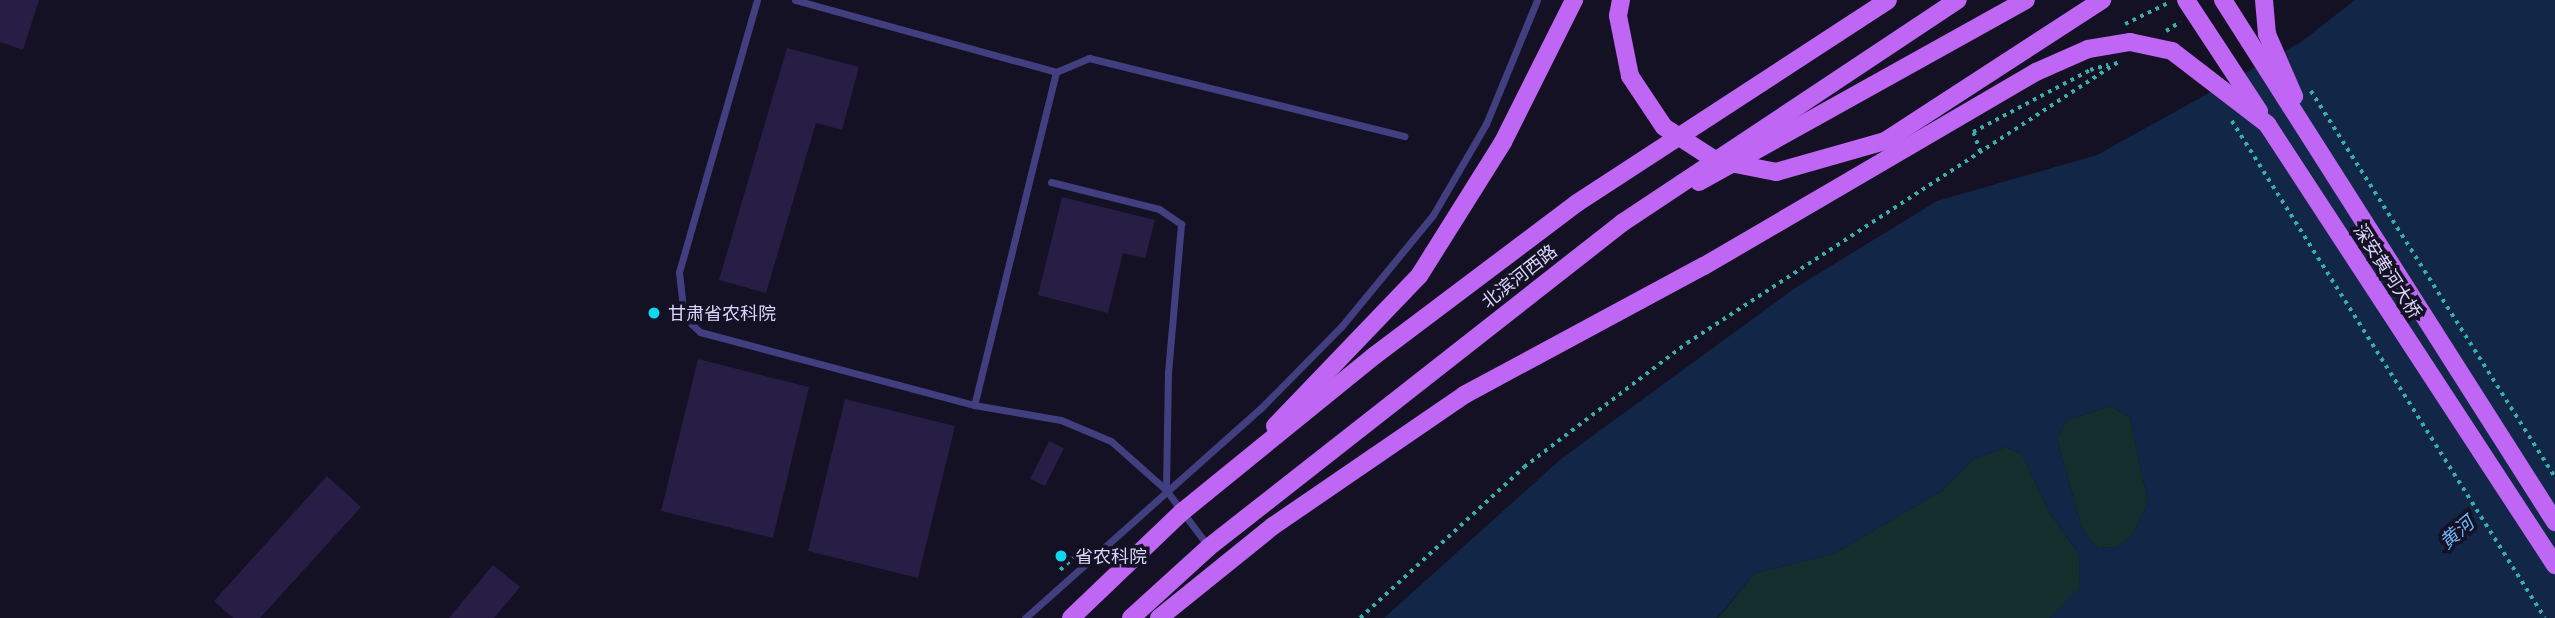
<!DOCTYPE html>
<meta charset="utf-8">
<style>
body{margin:0}
#map{position:relative;width:2555px;height:618px;overflow:hidden;background:#141124;font-family:Manrope,"Noto Sans SC",sans-serif}
div>[style]{position:absolute}
.green>*{inset:0;background:#142e2d}
.water>*{inset:0;background:#122647}
.building>*{inset:0;background:#261e44}
.path>*{height:3.5px;margin-top:-1.75px;transform-origin:0;background:repeating-linear-gradient(90deg,#38afa8 0 3.5px,transparent 0 8.5px)}
.lane>*{height:7px;margin:-3.5px;padding:0 3.5px;transform-origin:3.5px;border-radius:3.5px;background:#423f80}
.primary>*{height:18px;margin:-9px;padding:0 9px;transform-origin:9px;border-radius:9px;background:#bf66f4}
.path-bridge>*{height:3.5px;margin-top:-1.75px;transform-origin:0;background:repeating-linear-gradient(90deg,#38afa8 0 3.5px,transparent 0 8.5px)}
.primary-bridge>*{height:18px;margin:-9px;padding:0 9px;transform-origin:9px;border-radius:9px;background:#bf66f4}
.dots>*{width:19px;height:19px;translate:-50% -50%;box-sizing:border-box;border:4px solid #141124;border-radius:50%}
span{translate:-50% -50%;white-space:nowrap;text-align:center;line-height:1.15;-webkit-text-stroke:7px #141124;paint-order:stroke}
.street-label{font-size:18px;color:#dbd7fc}
.poi-label{font-size:18px;color:#dbd7fc}
.left{translate:0 -50%;text-align:left}
.water-label{font-size:19px;color:#6cb5f4;font-style:italic}
</style>
<div id="map">
<div class="green">
<div style="clip-path:polygon(2110px 406px,2130px 417px,2148px 503px,2131px 537px,2117px 547px,2098px 548px,2083px 532px,2057px 439px,2067px 420px)"></div>
<div style="clip-path:polygon(2006px 447px,2022px 454px,2051px 515px,2079px 554px,2080px 588px,2050px 618px,1718px 618px,1755px 573px,1833px 554px,1943px 490px,1972px 460px)"></div>
</div>
<div class="water">
<div style="clip-path:polygon(evenodd,2355px 0,2555px 0,2555px 618px,2050px 618px,2080px 588px,2079px 554px,2051px 515px,2022px 454px,2006px 447px,1972px 460px,1943px 490px,1833px 554px,1755px 573px,1717px 618px,1384px 618px,1561px 459px,1795px 288px,1937px 201px,2097px 155px,2301px 42px,2355px 0,2110px 406px,2130px 417px,2148px 503px,2131px 537px,2117px 547px,2098px 548px,2083px 532px,2057px 439px,2067px 420px,2110px 406px)"></div>
</div>
<div class="building">
<div style="clip-path:polygon(0 0,39px 0,23px 50px,0 42px)"></div>
<div style="clip-path:polygon(787px 48px,859px 67px,842px 130px,816px 123px,766px 293px,719px 280px)"></div>
<div style="clip-path:polygon(1062px 197px,1155px 220px,1145px 258px,1123px 253px,1108px 313px,1038px 295px)"></div>
<div style="clip-path:polygon(698px 359px,809px 387px,773px 538px,661px 511px)"></div>
<div style="clip-path:polygon(845px 399px,955px 426px,918px 578px,808px 551px)"></div>
<div style="clip-path:polygon(1049px 441px,1064px 448px,1045px 486px,1030px 479px)"></div>
<div style="clip-path:polygon(327px 476px,361px 507px,260px 618px,233px 618px,214px 601px)"></div>
<div style="clip-path:polygon(493px 565px,520px 587px,494px 618px,449px 618px)"></div>
</div>
<div class="path">
<div style="left:2125px;top:24px;width:48px;rotate:-26deg"></div>
<div style="left:2166px;top:31px;width:17px;rotate:-33deg"></div>
<div style="left:2311px;top:91px;width:457px;rotate:57.7deg"></div>
<div style="left:1980px;top:152px;width:21px;rotate:-109deg"></div>
<div style="left:1973px;top:132px;width:132px;rotate:-27.9deg"></div>
<div style="left:1060px;top:570px;width:19px;rotate:-43deg"></div>
<div style="left:1360px;top:618px;width:223px;rotate:-42.6deg"></div>
<div style="left:1524px;top:467px;width:205px;rotate:-37.3deg"></div>
<div style="left:1687px;top:343px;width:515px;rotate:-33.1deg"></div>
</div>
<div class="lane">
<div style="left:757px;top:0;width:283px;rotate:106deg"></div>
<div style="left:679px;top:272px;width:45px;rotate:83.7deg"></div>
<div style="left:684px;top:317px;width:22px;rotate:43deg"></div>
<div style="left:700px;top:332px;width:284px;rotate:14.9deg"></div>
<div style="left:974px;top:405px;width:88px;rotate:9.8deg"></div>
<div style="left:1061px;top:420px;width:54px;rotate:22.8deg"></div>
<div style="left:1111px;top:441px;width:74px;rotate:41.7deg"></div>
<div style="left:1166px;top:490px;width:70px;rotate:53.1deg"></div>
<div style="left:795px;top:0;width:271px;rotate:15.4deg"></div>
<div style="left:1056px;top:72px;width:343px;rotate:103.8deg"></div>
<div style="left:1056px;top:72px;width:36px;rotate:-23deg"></div>
<div style="left:1089px;top:58px;width:325px;rotate:13.9deg"></div>
<div style="left:1051px;top:182px;width:111px;rotate:14deg"></div>
<div style="left:1159px;top:209px;width:27px;rotate:34deg"></div>
<div style="left:1181px;top:224px;width:149px;rotate:95deg"></div>
<div style="left:1168px;top:372px;width:118px;rotate:91deg"></div>
<div style="left:1025px;top:618px;width:316px;rotate:-41.7deg"></div>
<div style="left:1261px;top:408px;width:114px;rotate:-45.4deg"></div>
<div style="left:1341px;top:327px;width:145px;rotate:-50.6deg"></div>
<div style="left:1433px;top:215px;width:105px;rotate:-59.8deg"></div>
<div style="left:1486px;top:124px;width:134px;rotate:-67.6deg"></div>
</div>
<div class="primary">
<div style="left:2223px;top:0;width:619px;rotate:57.54deg"></div>
<div style="left:2264px;top:0;width:34px;rotate:85deg"></div>
<div style="left:2267px;top:34px;width:68px;rotate:66.5deg"></div>
<div style="left:2267px;top:124px;width:527px;rotate:56.85deg"></div>
<div style="left:1699px;top:182px;width:374px;rotate:-29.1deg"></div>
<div style="left:1275px;top:426px;width:208px;rotate:-46.2deg"></div>
<div style="left:1419px;top:276px;width:158px;rotate:-57.9deg"></div>
<div style="left:1503px;top:142px;width:159px;rotate:-63.4deg"></div>
<div style="left:1071px;top:618px;width:153px;rotate:-43.7deg"></div>
<div style="left:1182px;top:512px;width:247px;rotate:-39.1deg"></div>
<div style="left:1374px;top:356px;width:254px;rotate:-37deg"></div>
<div style="left:1577px;top:203px;width:371px;rotate:-33.1deg"></div>
<div style="left:1131px;top:618px;width:105px;rotate:-42.3deg"></div>
<div style="left:1209px;top:547px;width:525px;rotate:-38.11deg"></div>
<div style="left:1622px;top:223px;width:403px;rotate:-33.6deg"></div>
<div style="left:1159px;top:618px;width:146px;rotate:-38.9deg"></div>
<div style="left:1273px;top:526px;width:232px;rotate:-34.4deg"></div>
<div style="left:1464px;top:395px;width:272px;rotate:-28.3deg"></div>
</div>
<div class="path-bridge">
<div style="left:2090px;top:70px;width:19px;rotate:-16deg"></div>
<div style="left:2232px;top:121px;width:587px;rotate:57.8deg"></div>
</div>
<div class="primary-bridge">
<div style="left:1621px;top:0;width:16px;rotate:101deg"></div>
<div style="left:1618px;top:16px;width:61px;rotate:78.7deg"></div>
<div style="left:1630px;top:76px;width:61px;rotate:56.3deg"></div>
<div style="left:1664px;top:127px;width:61px;rotate:32.9deg"></div>
<div style="left:1715px;top:160px;width:62px;rotate:11.1deg"></div>
<div style="left:1776px;top:172px;width:113px;rotate:-15.9deg"></div>
<div style="left:1885px;top:141px;width:259px;rotate:-33deg"></div>
<div style="left:2186px;top:0;width:133px;rotate:56.7deg"></div>
<div style="left:1704px;top:266px;width:385px;rotate:-30.3deg"></div>
<div style="left:2036px;top:72px;width:57px;rotate:-23.9deg"></div>
<div style="left:2088px;top:49px;width:43px;rotate:-9.5deg"></div>
<div style="left:2130px;top:42px;width:43px;rotate:12.1deg"></div>
<div style="left:2172px;top:51px;width:120px;rotate:37.5deg"></div>
</div>
<div class="dots">
<div style="left:654px;top:313px;background:#11d7ee"></div>
<div style="left:1061px;top:556px;background:#11d7ee"></div>
</div>
<div class="street-label">
<span style="left:2388px;top:271px;rotate:57deg">深安黄河大桥</span>
<span style="left:1519px;top:276px;rotate:-38deg">北滨河西路</span>
</div>
<div class="poi-label">
<span class="left" style="left:668px;top:313px">甘肃省农科院</span>
<span class="left" style="left:1075px;top:556px">省农科院</span>
</div>
<div class="water-label">
<span style="left:2457px;top:533px;rotate:-41deg">黄河</span>
</div>
</div>
